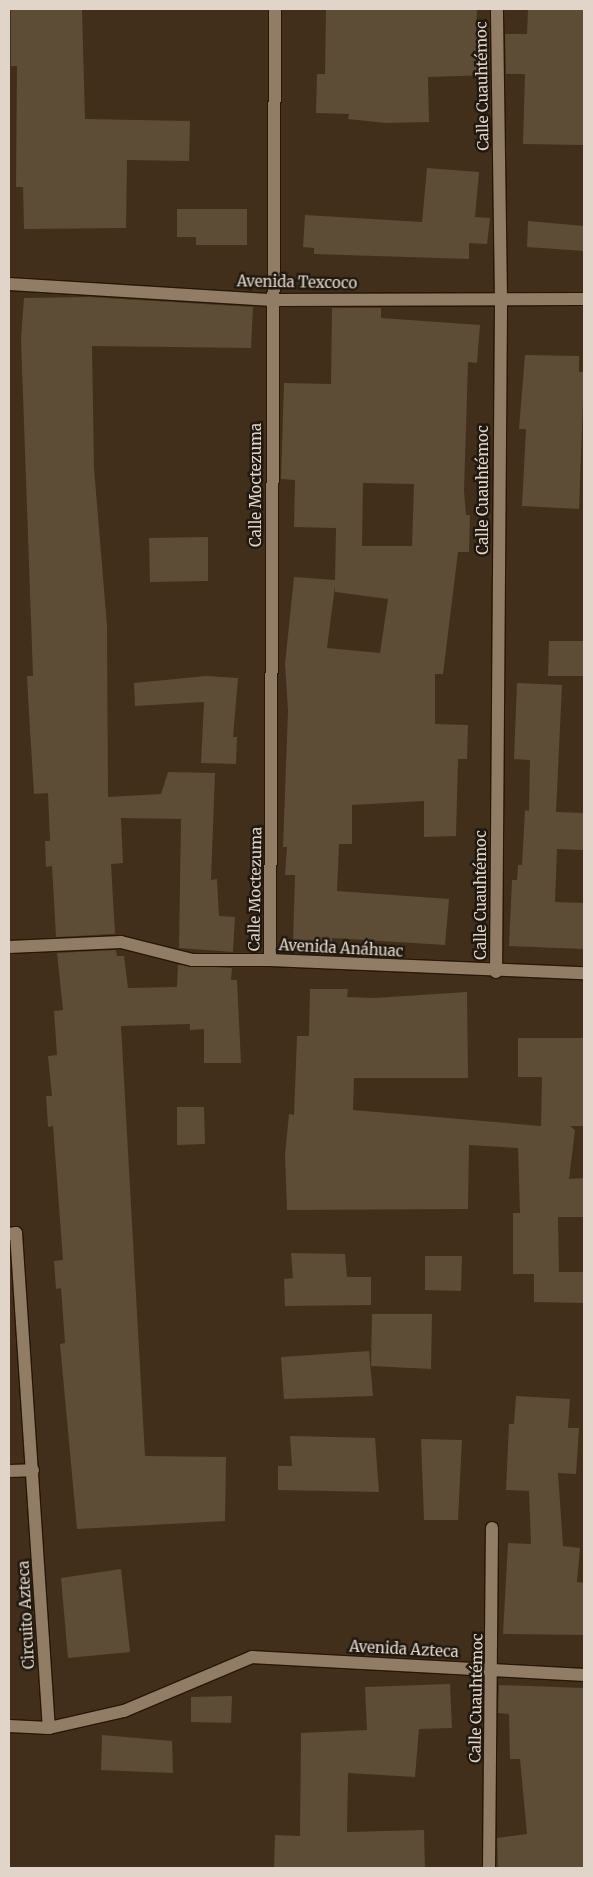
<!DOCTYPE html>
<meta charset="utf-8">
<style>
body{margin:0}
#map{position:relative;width:593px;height:1877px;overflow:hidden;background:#412f1b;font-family:Merriweather,serif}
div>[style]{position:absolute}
.building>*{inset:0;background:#5d4c36}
.roads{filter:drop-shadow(1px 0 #271704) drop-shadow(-1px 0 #271704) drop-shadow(0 1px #271704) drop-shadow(0 -1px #271704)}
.pedestrian>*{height:12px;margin:-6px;padding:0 6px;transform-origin:6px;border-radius:6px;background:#917d66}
.minor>*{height:12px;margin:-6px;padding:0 6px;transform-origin:6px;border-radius:6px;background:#917d66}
span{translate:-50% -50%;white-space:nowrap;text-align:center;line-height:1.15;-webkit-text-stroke:5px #211910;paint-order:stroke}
.street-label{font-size:15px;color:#e1d5c9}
.frame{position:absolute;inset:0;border:10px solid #e1d5c9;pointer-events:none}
</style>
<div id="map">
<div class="building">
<div style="clip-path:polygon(11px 9px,82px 9px,85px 119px,190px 121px,189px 161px,127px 160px,126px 228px,24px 229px,23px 187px,16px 187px,17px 66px,11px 66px)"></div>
<div style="clip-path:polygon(326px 9px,477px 9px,476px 34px,489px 34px,490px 75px,428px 77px,429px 122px,386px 123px,348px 119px,349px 114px,316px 113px,317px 74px,325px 74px)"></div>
<div style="clip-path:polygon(528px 9px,584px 9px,584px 145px,523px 144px,525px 74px,506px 74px,505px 34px,527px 34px)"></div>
<div style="clip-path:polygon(427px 168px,479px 172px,475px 217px,490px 218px,487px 244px,469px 243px,469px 259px,314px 254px,314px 248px,303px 247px,305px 215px,422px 222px)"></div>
<div style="clip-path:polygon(177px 209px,247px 209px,247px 245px,196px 245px,196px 237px,177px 237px)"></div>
<div style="clip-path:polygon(528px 221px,584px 226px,584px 251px,527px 247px)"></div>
<div style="clip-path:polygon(89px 297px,253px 307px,251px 348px,92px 346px,94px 468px,107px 626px,108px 797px,161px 794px,168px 772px,215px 773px,211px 880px,217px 879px,219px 916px,235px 917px,233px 952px,179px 948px,181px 819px,121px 818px,123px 863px,111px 864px,115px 934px,56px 937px,52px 866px,46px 867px,45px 841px,50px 841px,48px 793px,34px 794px,29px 713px,27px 676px,33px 676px,21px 339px,24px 298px)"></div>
<div style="clip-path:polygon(evenodd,332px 308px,381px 308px,381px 318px,480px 325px,477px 363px,468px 362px,464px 491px,466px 515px,470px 515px,469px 552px,458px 552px,443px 674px,435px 674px,435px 724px,468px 725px,467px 759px,458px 759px,456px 836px,424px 837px,424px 801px,352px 805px,352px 844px,339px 844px,337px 891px,449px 899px,445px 945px,332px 938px,332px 945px,293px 944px,295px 875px,285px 875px,287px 847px,283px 847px,288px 711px,285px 664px,294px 577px,335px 580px,336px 528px,294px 527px,295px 480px,281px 479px,284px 383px,331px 384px,332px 308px,363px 483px,414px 484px,412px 546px,362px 546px,363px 483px,332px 308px,335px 586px,335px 592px,388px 599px,380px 653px,327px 648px,335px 586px)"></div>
<div style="clip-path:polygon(525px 355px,579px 356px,579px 372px,584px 372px,579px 509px,522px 506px,526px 429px,519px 429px)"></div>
<div style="clip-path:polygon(208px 537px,208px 581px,150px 582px,149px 538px)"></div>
<div style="clip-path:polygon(549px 641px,584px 641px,584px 676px,548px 676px)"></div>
<div style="clip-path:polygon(206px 676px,238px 678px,233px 737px,237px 737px,236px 764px,201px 763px,204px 702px,135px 706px,134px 683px)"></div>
<div style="clip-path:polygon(517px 683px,562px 685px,556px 812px,584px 813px,584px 850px,557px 849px,555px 902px,584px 903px,584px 949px,509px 946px,512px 880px,517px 880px,518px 865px,522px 865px,525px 810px,529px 811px,530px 760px,514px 759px)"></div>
<div style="clip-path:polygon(116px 950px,117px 956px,124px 956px,128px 988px,177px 987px,178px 965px,232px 968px,231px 980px,237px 980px,241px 1063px,204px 1063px,204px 1029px,190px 1030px,190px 1024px,121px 1026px,145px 1456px,226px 1457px,225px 1521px,77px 1529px,60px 1344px,65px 1343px,61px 1288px,56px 1289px,54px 1261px,63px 1260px,53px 1126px,48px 1127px,46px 1096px,52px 1096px,48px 1056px,57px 1055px,54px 1011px,63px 1010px,57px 953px)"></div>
<div style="clip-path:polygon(310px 989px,348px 989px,347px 997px,374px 998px,467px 992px,468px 1078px,354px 1078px,353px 1110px,541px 1126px,542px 1077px,518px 1077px,518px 1038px,584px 1038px,584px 1126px,570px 1126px,575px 1130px,569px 1179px,584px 1178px,584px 1217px,558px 1217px,559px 1272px,584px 1272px,584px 1303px,534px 1302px,534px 1274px,513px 1274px,513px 1213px,520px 1213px,518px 1148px,469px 1145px,468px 1209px,287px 1210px,285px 1155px,289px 1114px,294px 1115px,297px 1036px,309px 1036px)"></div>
<div style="clip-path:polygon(177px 1107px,204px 1107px,205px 1144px,177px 1145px)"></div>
<div style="clip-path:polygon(291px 1253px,345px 1254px,347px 1277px,371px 1277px,371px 1305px,285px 1306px,284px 1279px,293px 1278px)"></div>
<div style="clip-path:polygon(425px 1256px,462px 1256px,461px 1291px,425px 1290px)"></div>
<div style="clip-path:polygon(372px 1314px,432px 1314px,431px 1369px,371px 1366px)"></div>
<div style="clip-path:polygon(369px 1351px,373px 1396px,284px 1399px,281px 1357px)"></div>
<div style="clip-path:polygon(516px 1396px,570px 1399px,568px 1428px,579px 1428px,576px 1474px,558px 1473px,563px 1546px,580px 1548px,577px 1582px,584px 1583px,584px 1635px,503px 1634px,508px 1543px,531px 1544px,529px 1491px,506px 1490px,509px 1424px,514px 1424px)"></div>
<div style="clip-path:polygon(290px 1436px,375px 1438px,379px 1492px,278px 1490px,278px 1466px,292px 1466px)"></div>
<div style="clip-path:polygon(421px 1439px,462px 1440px,458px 1520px,424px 1520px)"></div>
<div style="clip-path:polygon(121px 1569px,130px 1652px,68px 1658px,61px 1578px)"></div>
<div style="clip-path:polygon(450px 1684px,452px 1728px,419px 1729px,415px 1777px,348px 1773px,347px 1832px,424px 1830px,425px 1868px,274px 1868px,275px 1835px,300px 1836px,301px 1733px,367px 1730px,365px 1687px)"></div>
<div style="clip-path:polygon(499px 1685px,584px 1688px,584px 1868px,498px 1868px,497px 1838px,527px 1834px,520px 1759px,510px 1759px,509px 1714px,498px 1713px)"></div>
<div style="clip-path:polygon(232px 1696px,231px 1723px,191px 1722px,191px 1697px)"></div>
<div style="clip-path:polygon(102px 1735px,172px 1741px,173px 1773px,101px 1770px)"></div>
</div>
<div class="roads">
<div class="pedestrian">
<div style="left:9px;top:947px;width:112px;rotate:-2.6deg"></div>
<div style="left:121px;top:942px;width:73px;rotate:14.2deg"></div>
<div style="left:192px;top:960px;width:78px"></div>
</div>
<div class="minor">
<div style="left:275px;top:9px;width:951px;rotate:90.3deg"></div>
<div style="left:270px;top:960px;width:314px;rotate:2.4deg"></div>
<div style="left:9px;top:284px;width:264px;rotate:3.5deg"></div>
<div style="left:273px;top:300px;width:311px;rotate:-0.2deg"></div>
<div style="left:496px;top:972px;width:672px;rotate:-89.57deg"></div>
<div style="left:501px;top:300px;width:291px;rotate:-90.8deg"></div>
<div style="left:9px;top:1234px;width:7px;rotate:-8deg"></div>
<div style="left:16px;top:1233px;width:496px;rotate:86.2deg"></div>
<div style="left:9px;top:1471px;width:24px;rotate:-2deg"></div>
<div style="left:9px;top:1726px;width:40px;rotate:2.9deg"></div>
<div style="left:49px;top:1728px;width:77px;rotate:-12.8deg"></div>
<div style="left:124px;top:1711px;width:139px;rotate:-22.9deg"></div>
<div style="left:252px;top:1657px;width:332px;rotate:3.1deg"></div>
<div style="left:489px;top:1868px;width:340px;rotate:-89.5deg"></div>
</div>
</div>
<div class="street-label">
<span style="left:482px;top:86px;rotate:-91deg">Calle Cuauhtémoc</span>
<span style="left:297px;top:282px;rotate:1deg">Avenida Texcoco</span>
<span style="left:256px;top:485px;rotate:-90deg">Calle Moctezuma</span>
<span style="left:483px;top:490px;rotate:-90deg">Calle Cuauhtémoc</span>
<span style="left:255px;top:889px;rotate:-89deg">Calle Moctezuma</span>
<span style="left:481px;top:895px;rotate:-90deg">Calle Cuauhtémoc</span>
<span style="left:341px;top:948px;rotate:3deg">Avenida Anáhuac</span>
<span style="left:26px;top:1615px;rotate:-93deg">Circuito Azteca</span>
<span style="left:404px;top:1649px;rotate:3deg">Avenida Azteca</span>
<span style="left:476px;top:1698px;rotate:-89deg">Calle Cuauhtémoc</span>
</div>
<div class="frame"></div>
</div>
